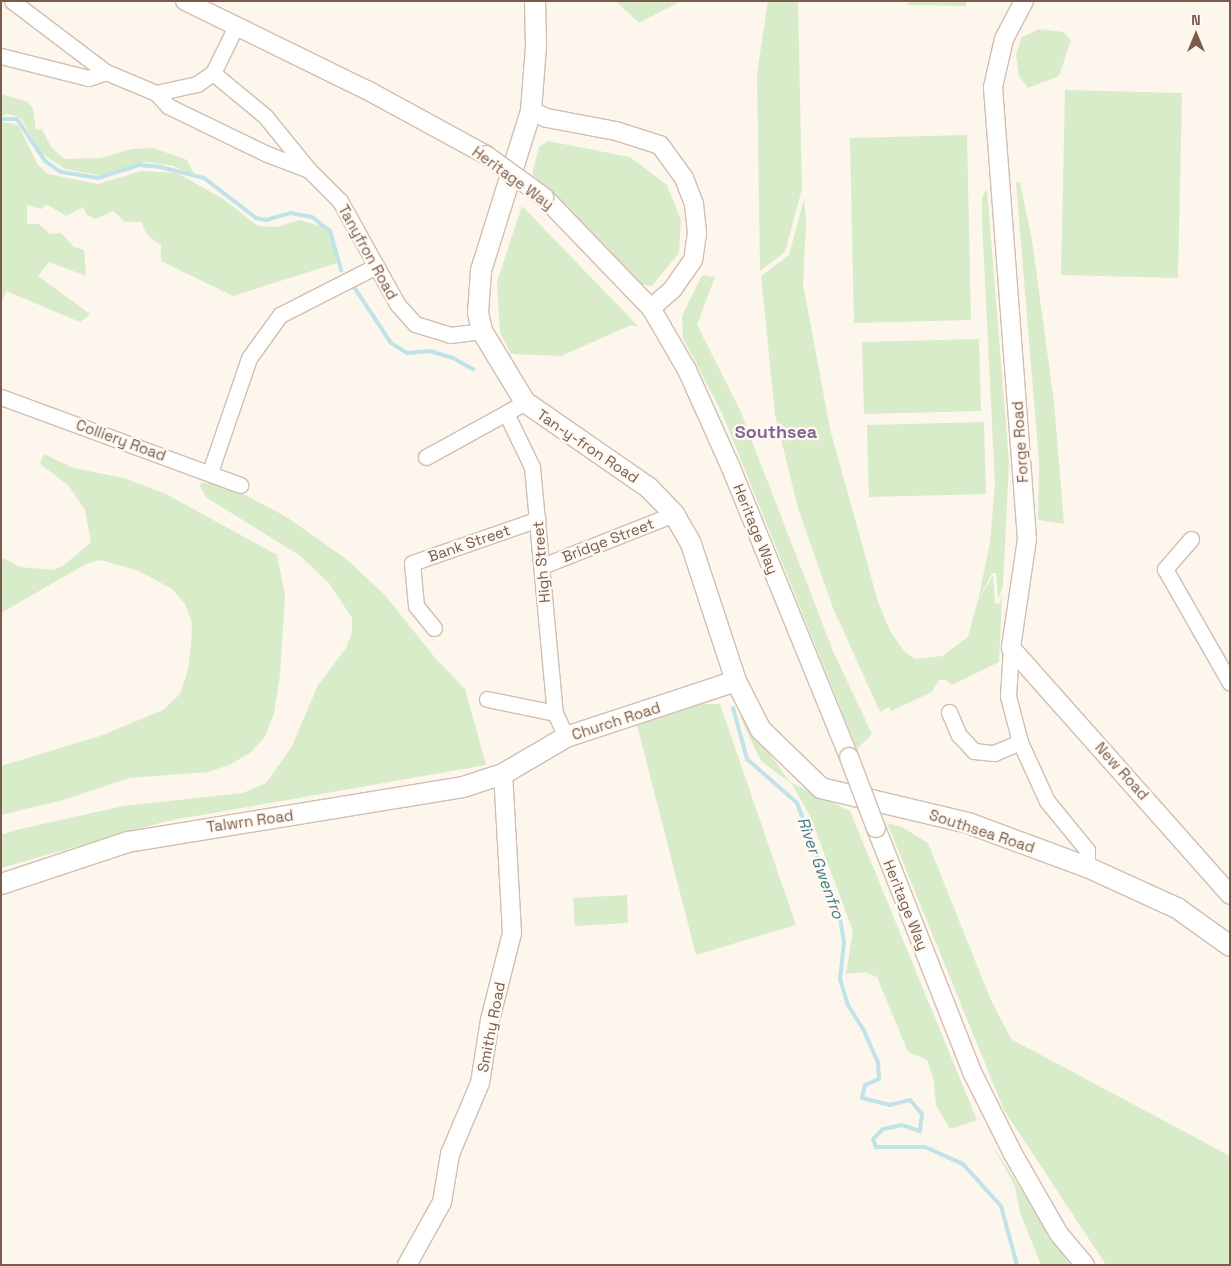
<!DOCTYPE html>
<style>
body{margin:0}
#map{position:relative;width:1231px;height:1266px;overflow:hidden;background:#fdf6ec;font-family:"Space Grotesk",sans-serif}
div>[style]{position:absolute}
.green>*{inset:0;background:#d8ecc9}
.stream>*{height:4px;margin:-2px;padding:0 2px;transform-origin:2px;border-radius:2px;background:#bfe3e8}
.roads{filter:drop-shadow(1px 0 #d1beb0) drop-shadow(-1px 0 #d1beb0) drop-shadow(0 1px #d1beb0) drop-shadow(0 -1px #d1beb0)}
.minor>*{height:15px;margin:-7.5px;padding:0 7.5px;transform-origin:7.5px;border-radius:7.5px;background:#fff}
.tertiary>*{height:18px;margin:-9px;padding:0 9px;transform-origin:9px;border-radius:9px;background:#fff}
.secondary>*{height:20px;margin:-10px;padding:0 10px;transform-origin:10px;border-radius:10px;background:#fff}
.bridges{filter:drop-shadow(1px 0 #d1beb0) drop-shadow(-1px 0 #d1beb0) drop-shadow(0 1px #d1beb0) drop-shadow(0 -1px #d1beb0)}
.tertiary-bridge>*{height:18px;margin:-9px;padding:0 9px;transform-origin:9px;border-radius:9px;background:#fff}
span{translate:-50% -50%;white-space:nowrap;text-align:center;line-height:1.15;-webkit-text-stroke:4.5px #fffaf3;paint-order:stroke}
.street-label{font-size:15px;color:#7a5c4d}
.water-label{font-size:16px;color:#437c86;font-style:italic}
.quarter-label{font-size:18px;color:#846695;font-weight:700}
.frame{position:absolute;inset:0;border:2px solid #7a5c4d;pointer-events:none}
.north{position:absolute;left:1171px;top:10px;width:50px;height:50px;-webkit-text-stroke:4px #fffaf3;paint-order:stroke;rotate:0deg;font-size:14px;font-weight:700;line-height:20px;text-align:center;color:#7a5c4d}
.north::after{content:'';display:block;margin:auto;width:18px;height:22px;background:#7a5c4d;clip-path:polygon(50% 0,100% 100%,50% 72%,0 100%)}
</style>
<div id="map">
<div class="green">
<div style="clip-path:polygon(681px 1px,639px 23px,617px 2px,618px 1px)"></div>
<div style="clip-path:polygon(768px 1px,798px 1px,802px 189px,785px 252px,760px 271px,757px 73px)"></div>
<div style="clip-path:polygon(909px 1px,966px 1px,966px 6px,908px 5px)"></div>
<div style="clip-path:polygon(1039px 29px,1063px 32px,1071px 40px,1059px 76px,1028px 88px,1019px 76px,1016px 55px,1022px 37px)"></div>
<div style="clip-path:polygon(1065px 90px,1182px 93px,1178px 278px,1061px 275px)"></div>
<div style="clip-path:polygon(1px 94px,28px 102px,33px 109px,36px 130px,42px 129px,51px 147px,64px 159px,100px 158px,132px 149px,153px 148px,187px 160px,195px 176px,174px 166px,146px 162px,104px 176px,65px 169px,40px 152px,21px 118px,8px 114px,1px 116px)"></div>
<div style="clip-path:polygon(2px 122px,18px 125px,38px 165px,48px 174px,98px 184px,141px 171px,177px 173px,223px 199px,258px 226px,277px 227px,299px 220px,324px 227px,331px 236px,337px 263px,233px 296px,161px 261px,161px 245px,147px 235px,141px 222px,125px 222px,113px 211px,95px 219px,87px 215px,83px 207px,66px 216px,46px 204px,42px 209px,27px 205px,27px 224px,39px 224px,50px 234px,61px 233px,74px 247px,84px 250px,86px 276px,49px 262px,38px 276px,90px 314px,80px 322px,6px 291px,1px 304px)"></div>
<div style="clip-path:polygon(967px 135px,971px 320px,854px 323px,850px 138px)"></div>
<div style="clip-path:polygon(548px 141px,630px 157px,667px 185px,681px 220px,679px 253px,652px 286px,640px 284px,630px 276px,532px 174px,539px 147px)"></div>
<div style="clip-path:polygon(1020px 182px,1032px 240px,1054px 402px,1064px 524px,1038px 520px,1039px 461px,1016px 183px)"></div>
<div style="clip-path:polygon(987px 189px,1009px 462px,1003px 587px,998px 599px,996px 573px,992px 573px,978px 601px,990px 542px,995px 484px,982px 221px,982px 197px)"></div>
<div style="clip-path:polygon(804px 199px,806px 223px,803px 284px,830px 429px,878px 602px,890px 631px,905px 652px,915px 659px,942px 656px,968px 637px,977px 603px,993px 575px,995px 603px,999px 604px,1002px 595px,999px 662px,952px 685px,946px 680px,939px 680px,932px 692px,891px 711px,889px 707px,880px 712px,833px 608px,798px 508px,775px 415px,761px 276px,789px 255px)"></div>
<div style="clip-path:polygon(522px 206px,636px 324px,638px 327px,631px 325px,561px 356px,511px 354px,500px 333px,497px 282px)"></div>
<div style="clip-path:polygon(702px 275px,715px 277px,697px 325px,740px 410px,833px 651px,872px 734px,857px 749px,722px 413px,683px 338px,682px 316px)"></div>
<div style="clip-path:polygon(979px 339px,981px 411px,864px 414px,862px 342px)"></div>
<div style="clip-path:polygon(984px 422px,986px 494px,869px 497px,867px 425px)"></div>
<div style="clip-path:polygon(44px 454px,73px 468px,124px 478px,166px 494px,277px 555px,285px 595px,280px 675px,274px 714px,264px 738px,250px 753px,229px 765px,208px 772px,129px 778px,63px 800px,1px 815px,1px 766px,100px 736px,163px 710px,180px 694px,188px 670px,191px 645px,192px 622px,185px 604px,172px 589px,139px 571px,101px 560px,86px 564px,1px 613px,1px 557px,20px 567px,53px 570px,63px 566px,91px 542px,85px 510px,69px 486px,40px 464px)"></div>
<div style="clip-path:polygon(201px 483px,216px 484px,243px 494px,285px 516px,345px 558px,384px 594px,436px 659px,465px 689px,486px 765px,167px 821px,1px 868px,1px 835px,16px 830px,123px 806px,243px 793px,266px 783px,291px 748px,318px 685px,346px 648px,352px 632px,352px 618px,329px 583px,299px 555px,207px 498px,200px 487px)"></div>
<div style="clip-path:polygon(702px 704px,720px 704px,796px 925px,696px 955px,637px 725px)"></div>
<div style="clip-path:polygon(740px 717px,743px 717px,790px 782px,850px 811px,977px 1120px,950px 1129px,936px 1105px,933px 1077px,927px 1060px,908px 1052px,877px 977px,865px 972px,846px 974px,853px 931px,811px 818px,792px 784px,761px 761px)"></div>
<div style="clip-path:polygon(887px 823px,902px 827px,928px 843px,990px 998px,1011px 1039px,1230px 1156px,1230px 1265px,1106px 1265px,1004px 1110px)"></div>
<div style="clip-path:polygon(627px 895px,628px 923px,575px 926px,573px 898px)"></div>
<div style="clip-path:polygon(991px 1143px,1070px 1265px,1041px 1265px,1020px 1213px,1015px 1186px)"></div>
</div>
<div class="stream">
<div style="left:1px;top:119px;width:16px"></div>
<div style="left:17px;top:119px;width:50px;rotate:56.3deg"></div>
<div style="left:45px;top:161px;width:19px;rotate:35deg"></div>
<div style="left:61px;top:172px;width:37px;rotate:9deg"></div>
<div style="left:98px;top:178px;width:43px;rotate:-17.6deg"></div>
<div style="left:139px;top:165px;width:21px;rotate:5deg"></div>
<div style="left:160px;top:167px;width:45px;rotate:14deg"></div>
<div style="left:204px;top:178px;width:66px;rotate:37.6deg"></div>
<div style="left:256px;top:218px;width:10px;rotate:11deg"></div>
<div style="left:266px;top:220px;width:26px;rotate:-16deg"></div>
<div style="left:291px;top:213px;width:21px;rotate:11deg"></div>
<div style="left:312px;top:217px;width:23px;rotate:38deg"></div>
<div style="left:330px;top:231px;width:41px;rotate:74.2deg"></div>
<div style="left:354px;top:287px;width:67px;rotate:56.5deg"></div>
<div style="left:391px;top:343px;width:19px;rotate:32deg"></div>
<div style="left:407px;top:353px;width:23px;rotate:-5deg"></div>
<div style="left:430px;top:351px;width:24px;rotate:17deg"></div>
<div style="left:453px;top:358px;width:23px;rotate:29deg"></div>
<div style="left:733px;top:708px;width:53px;rotate:74.6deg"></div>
<div style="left:747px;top:759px;width:67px;rotate:41.3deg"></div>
<div style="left:797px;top:803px;width:118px;rotate:69.1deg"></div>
<div style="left:839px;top:913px;width:29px;rotate:80deg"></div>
<div style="left:844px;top:942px;width:37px;rotate:96deg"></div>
<div style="left:840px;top:979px;width:27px;rotate:73deg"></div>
<div style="left:848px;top:1005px;width:31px;rotate:58deg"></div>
<div style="left:864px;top:1031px;width:35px;rotate:66deg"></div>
<div style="left:878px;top:1063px;width:16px;rotate:86deg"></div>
<div style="left:879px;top:1079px;width:15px;rotate:157deg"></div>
<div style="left:865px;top:1085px;width:13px;rotate:103deg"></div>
<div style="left:862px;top:1098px;width:29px;rotate:14deg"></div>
<div style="left:890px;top:1105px;width:21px;rotate:-14deg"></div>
<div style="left:910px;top:1100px;width:18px;rotate:49deg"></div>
<div style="left:922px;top:1114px;width:17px;rotate:97deg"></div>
<div style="left:920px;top:1131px;width:19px;rotate:-162deg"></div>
<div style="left:902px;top:1125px;width:19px;rotate:168deg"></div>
<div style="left:883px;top:1129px;width:14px;rotate:135deg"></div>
<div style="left:873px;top:1139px;width:9px;rotate:69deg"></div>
<div style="left:876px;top:1147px;width:49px"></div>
<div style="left:925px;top:1147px;width:42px;rotate:24.1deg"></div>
<div style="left:963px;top:1164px;width:57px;rotate:47.9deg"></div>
<div style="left:1001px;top:1206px;width:61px;rotate:74.8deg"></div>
</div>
<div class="roads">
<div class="minor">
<div style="left:12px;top:1px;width:118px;rotate:37.1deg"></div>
<div style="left:1px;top:56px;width:90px;rotate:14.2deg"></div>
<div style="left:88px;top:78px;width:19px;rotate:-18deg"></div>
<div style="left:106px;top:72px;width:54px;rotate:22.8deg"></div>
<div style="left:156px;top:93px;width:42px;rotate:-12.4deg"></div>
<div style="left:197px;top:84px;width:19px;rotate:-35deg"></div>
<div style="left:213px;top:73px;width:52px;rotate:-63.9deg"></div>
<div style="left:213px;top:73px;width:67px;rotate:39.6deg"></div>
<div style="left:265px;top:116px;width:68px;rotate:50.9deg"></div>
<div style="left:156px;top:93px;width:18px;rotate:47deg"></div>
<div style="left:168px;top:106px;width:110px;rotate:25.9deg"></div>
<div style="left:267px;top:154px;width:45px;rotate:20.9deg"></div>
<div style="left:309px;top:170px;width:44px;rotate:45deg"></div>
<div style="left:340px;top:201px;width:119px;rotate:60.9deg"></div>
<div style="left:398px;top:305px;width:25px;rotate:48deg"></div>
<div style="left:415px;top:324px;width:37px;rotate:17deg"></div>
<div style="left:450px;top:335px;width:32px;rotate:-7deg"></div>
<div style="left:1px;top:397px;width:255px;rotate:20.2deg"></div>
<div style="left:525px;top:402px;width:22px;rotate:150deg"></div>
<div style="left:506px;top:413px;width:60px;rotate:64.3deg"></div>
<div style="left:532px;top:467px;width:247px;rotate:84.7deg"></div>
<div style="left:555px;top:713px;width:26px;rotate:65deg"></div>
<div style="left:426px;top:457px;width:91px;rotate:-28.8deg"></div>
<div style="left:210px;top:472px;width:120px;rotate:-71.1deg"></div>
<div style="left:249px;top:358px;width:53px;rotate:-54.2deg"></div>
<div style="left:280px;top:315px;width:108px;rotate:-27deg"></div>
<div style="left:1191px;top:539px;width:40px;rotate:131deg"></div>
<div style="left:1165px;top:569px;width:131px;rotate:60.3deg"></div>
<div style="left:542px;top:566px;width:142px;rotate:-21.5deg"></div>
<div style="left:434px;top:628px;width:28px;rotate:-129deg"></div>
<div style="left:416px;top:606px;width:43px;rotate:-95.3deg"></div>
<div style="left:412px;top:563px;width:133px;rotate:-19.2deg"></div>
<div style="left:1011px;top:648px;width:48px;rotate:93.6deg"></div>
<div style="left:1008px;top:696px;width:48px;rotate:75.4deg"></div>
<div style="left:1020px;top:742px;width:65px;rotate:65.4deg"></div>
<div style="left:1047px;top:801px;width:63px;rotate:50.8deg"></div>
<div style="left:1087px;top:850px;width:17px;rotate:90deg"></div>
<div style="left:487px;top:699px;width:69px;rotate:11.6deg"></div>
<div style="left:949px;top:712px;width:25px;rotate:67deg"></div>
<div style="left:959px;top:735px;width:22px;rotate:47deg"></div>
<div style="left:974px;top:751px;width:20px;rotate:6deg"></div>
<div style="left:994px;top:753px;width:28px;rotate:-23deg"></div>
</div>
<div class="tertiary">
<div style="left:185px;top:1px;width:203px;rotate:26.1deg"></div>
<div style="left:367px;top:90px;width:136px;rotate:28.6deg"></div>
<div style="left:1024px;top:1px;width:43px;rotate:117.8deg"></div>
<div style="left:1004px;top:39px;width:49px;rotate:102.9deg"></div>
<div style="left:993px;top:87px;width:453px;rotate:85.7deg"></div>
<div style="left:1027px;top:539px;width:110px;rotate:98.4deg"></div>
<div style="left:1011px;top:648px;width:330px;rotate:48.4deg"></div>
<div style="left:531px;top:111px;width:17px;rotate:24deg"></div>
<div style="left:547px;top:118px;width:70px;rotate:10.7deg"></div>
<div style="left:616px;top:131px;width:46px;rotate:17.7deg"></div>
<div style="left:660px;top:145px;width:41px;rotate:54deg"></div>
<div style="left:684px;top:178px;width:28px;rotate:69deg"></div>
<div style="left:694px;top:204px;width:29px;rotate:84deg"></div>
<div style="left:697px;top:233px;width:27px;rotate:98deg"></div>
<div style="left:693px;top:260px;width:35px;rotate:125deg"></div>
<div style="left:673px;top:289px;width:29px;rotate:139deg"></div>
<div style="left:544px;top:197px;width:154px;rotate:46.1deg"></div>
<div style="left:651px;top:308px;width:72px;rotate:59.9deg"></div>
<div style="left:687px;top:370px;width:107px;rotate:65.8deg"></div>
<div style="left:731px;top:468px;width:312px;rotate:67.8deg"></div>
<div style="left:876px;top:828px;width:264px;rotate:68.5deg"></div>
<div style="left:973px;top:1074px;width:89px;rotate:63.4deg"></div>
<div style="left:1013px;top:1154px;width:92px;rotate:60.1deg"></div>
<div style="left:1059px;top:1234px;width:40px;rotate:50deg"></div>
<div style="left:407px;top:1265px;width:72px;rotate:-60.9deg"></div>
<div style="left:442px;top:1202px;width:49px;rotate:-80.5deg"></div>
<div style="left:450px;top:1154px;width:77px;rotate:-67.1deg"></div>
<div style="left:480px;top:1083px;width:64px;rotate:-81deg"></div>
<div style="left:490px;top:1020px;width:90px;rotate:-75.8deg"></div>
<div style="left:512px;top:933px;width:159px;rotate:-93.2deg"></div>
</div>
<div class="secondary">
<div style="left:535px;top:1px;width:45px;rotate:88.7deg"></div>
<div style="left:536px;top:46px;width:65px;rotate:94.4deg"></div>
<div style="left:531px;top:111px;width:168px;rotate:107.4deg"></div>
<div style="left:481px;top:271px;width:42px;rotate:94.1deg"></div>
<div style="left:478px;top:313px;width:18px;rotate:77deg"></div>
<div style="left:482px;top:331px;width:83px;rotate:58.8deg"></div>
<div style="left:525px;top:402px;width:151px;rotate:34.7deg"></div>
<div style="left:649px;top:488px;width:36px;rotate:46deg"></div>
<div style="left:674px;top:514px;width:34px;rotate:60deg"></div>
<div style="left:691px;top:544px;width:144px;rotate:71.8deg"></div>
<div style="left:736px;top:681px;width:55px;rotate:63deg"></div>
<div style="left:761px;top:730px;width:83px;rotate:44deg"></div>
<div style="left:821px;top:788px;width:151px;rotate:13.4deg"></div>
<div style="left:968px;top:823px;width:127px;rotate:20.3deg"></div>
<div style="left:1087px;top:867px;width:99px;rotate:24.5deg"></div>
<div style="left:1177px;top:908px;width:65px;rotate:35.6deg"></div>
<div style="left:1px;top:884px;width:134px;rotate:-18.3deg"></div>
<div style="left:128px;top:842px;width:339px;rotate:-9.3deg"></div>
<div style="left:463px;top:787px;width:42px;rotate:-18deg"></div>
<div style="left:503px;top:774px;width:73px;rotate:-30.4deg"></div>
<div style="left:566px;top:737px;width:179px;rotate:-18.2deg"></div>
</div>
</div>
<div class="bridges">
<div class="tertiary-bridge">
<div style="left:486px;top:155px;width:72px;rotate:35.9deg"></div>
<div style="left:849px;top:757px;width:76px;rotate:69.2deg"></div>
</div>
</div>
<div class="street-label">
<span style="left:513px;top:178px;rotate:36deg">Heritage Way</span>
<span style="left:368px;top:252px;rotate:61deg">Tanyfron Road</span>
<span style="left:121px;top:440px;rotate:20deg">Colliery Road</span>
<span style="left:1020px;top:442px;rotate:-94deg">Forge Road</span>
<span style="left:588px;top:446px;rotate:34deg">Tan-y-fron Road</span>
<span style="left:756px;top:529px;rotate:68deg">Heritage Way</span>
<span style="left:608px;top:540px;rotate:-21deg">Bridge Street</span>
<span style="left:469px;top:543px;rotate:-19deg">Bank Street</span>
<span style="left:541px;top:562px;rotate:-95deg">High Street</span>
<span style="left:616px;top:721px;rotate:-18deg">Church Road</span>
<span style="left:1122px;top:771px;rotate:48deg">New Road</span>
<span style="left:250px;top:821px;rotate:-8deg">Talwrn Road</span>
<span style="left:982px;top:831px;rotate:18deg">Southsea Road</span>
<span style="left:906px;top:905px;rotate:68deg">Heritage Way</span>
<span style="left:491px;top:1027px;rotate:-79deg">Smithy Road</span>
</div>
<div class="water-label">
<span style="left:820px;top:868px;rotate:70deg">River Gwenfro</span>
</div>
<div class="quarter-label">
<span style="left:776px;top:432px">Southsea</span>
</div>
<div class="frame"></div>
<div class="north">N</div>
</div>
